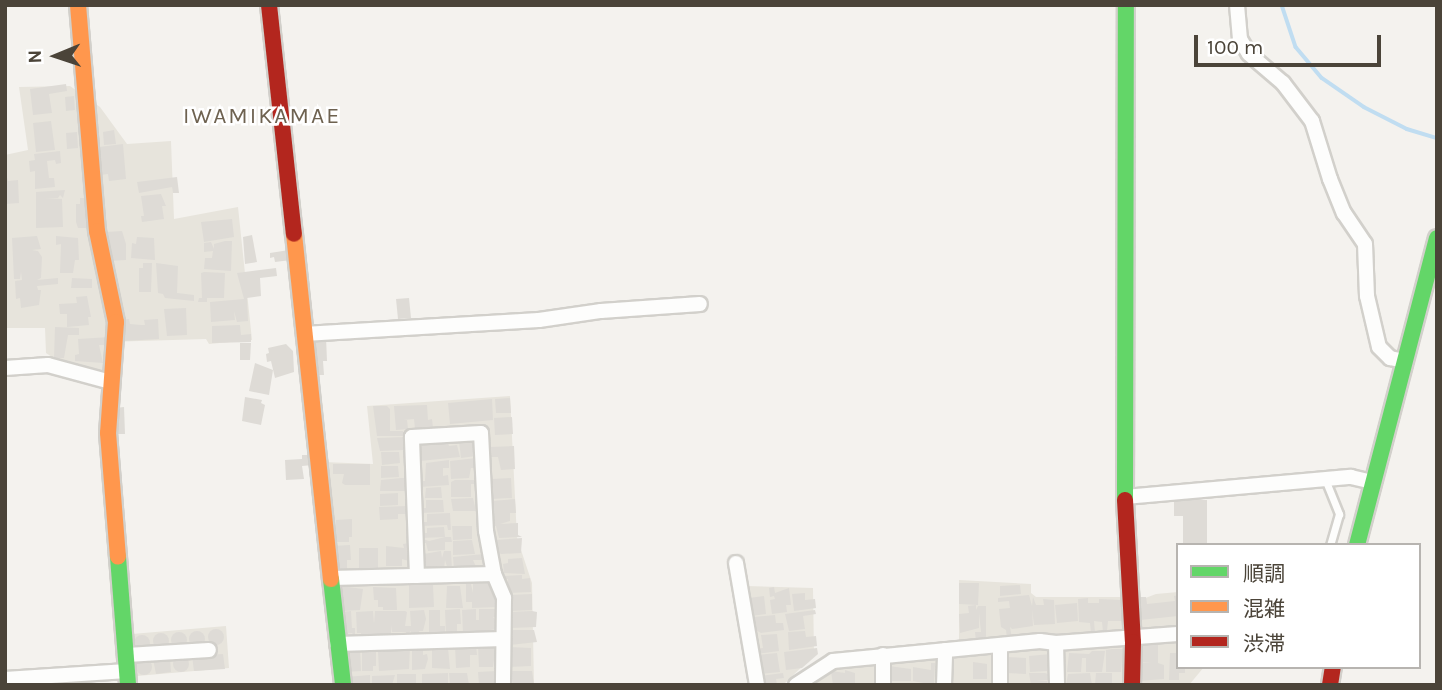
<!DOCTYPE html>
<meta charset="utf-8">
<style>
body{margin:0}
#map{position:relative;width:1442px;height:690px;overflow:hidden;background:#f4f2ee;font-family:Karla,"Noto Sans JP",sans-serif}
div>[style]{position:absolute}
.residential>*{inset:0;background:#e7e4dc}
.stream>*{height:3.5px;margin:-1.75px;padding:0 1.75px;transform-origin:1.75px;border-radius:1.75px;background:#c0ddf1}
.building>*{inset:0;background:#dedbd6}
.round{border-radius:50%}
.roads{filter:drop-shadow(2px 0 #d2d0cb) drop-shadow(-2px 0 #d2d0cb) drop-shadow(0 2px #d2d0cb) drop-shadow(0 -2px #d2d0cb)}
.lane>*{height:7px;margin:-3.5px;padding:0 3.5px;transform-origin:3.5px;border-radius:3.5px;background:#fdfdfc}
.street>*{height:14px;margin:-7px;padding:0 7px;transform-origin:7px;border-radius:7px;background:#fdfdfc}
.fast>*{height:16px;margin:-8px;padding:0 8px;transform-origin:8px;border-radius:8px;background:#63d668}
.slow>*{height:16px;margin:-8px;padding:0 8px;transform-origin:8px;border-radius:8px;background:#ff974d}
.jam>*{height:16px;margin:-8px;padding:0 8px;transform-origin:8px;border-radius:8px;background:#b3261e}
span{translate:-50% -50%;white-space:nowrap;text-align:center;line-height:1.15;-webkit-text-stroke:5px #fff;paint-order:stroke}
.quarter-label{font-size:23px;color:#6e6250;letter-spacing:2px}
.frame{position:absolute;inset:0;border:7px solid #4b4439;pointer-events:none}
.legend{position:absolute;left:1176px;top:543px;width:245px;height:126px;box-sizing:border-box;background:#fff;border:2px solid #b7b4b0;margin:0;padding:9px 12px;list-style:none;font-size:21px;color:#4b4439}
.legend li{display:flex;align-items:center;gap:14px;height:35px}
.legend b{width:35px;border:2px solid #b7b4b0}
.north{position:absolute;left:21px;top:21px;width:70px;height:70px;-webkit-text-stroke:5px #fff;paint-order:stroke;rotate:268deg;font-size:19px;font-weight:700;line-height:28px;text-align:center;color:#4b4439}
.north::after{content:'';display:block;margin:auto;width:24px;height:32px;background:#4b4439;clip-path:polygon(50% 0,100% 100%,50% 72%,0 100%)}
.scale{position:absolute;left:1194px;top:35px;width:187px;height:32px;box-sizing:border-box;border:4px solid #4b4439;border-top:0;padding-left:9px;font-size:21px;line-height:24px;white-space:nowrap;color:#4b4439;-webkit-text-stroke:5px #fff;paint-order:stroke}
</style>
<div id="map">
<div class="residential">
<div style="clip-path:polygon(70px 86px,100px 107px,127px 144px,171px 141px,174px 219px,238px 207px,252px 340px,209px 344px,206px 339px,106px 342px,103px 371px,70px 369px,46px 353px,45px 328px,5px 328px,5px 155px,28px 150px,19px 87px)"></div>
<div style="clip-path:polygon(510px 396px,517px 538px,532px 583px,534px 685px,347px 685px,323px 462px,373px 464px,367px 406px)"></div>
<div style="clip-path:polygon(959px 580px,1031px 584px,1031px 593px,1036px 597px,1127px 597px,1127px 631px,959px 643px)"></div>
<div style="clip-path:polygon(745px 586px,813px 588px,814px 655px,783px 685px,762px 685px)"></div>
<div style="clip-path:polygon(1178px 592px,1178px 631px,1140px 634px,1135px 602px,1156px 594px)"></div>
<div style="clip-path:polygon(226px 626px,229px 668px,137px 676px,132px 634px)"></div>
<div style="clip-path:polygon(1178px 642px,1178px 667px,1204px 667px,1189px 685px,1136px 685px,1141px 643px)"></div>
<div style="clip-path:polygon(1123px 646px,1124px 685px,811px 685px,836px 665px,1004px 650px)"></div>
</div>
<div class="stream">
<div style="left:1282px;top:5px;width:44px;rotate:71.6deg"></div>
<div style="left:1296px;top:47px;width:40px;rotate:50deg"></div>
<div style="left:1322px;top:78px;width:51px;rotate:34.6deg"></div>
<div style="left:1364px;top:107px;width:48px;rotate:27.1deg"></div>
<div style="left:1407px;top:129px;width:31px;rotate:17deg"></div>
</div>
<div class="building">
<div style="clip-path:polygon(66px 84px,67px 91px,49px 94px,52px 113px,33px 115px,30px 89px)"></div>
<div style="clip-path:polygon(74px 96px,75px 110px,66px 111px,65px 97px)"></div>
<div style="clip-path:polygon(51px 121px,55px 150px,36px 152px,33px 123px)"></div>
<div style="clip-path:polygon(114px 130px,116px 144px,104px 145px,103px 132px)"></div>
<div style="clip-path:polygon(77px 132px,78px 148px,67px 149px,66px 133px)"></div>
<div style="clip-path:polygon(123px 144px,126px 179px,109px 181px,108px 174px,100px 175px,91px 148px)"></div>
<div style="clip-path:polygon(60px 151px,61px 163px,56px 164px,55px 160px,47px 161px,49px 178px,54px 178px,55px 187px,35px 189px,35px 171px,30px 172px,29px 161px,35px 160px,34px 154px)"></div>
<div style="clip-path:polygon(5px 171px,8px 181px,18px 180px,19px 203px,5px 204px)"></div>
<div style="clip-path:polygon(177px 177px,179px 193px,173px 193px,172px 187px,139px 193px,137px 182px)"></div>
<div style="clip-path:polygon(65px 190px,63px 198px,60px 195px,58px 198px,46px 198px,62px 199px,63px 227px,36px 228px,36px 192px)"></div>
<div style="clip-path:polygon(161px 194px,166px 206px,162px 206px,164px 219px,142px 222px,141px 216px,144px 216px,141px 196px)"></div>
<div style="clip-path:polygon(80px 198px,87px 198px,88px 228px,78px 228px,76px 222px,76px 204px,80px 204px)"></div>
<div style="clip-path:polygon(232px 219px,234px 237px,204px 242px,201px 222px)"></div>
<div style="clip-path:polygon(122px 231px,126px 244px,126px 260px,108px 261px,106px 232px)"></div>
<div style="clip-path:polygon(252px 235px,257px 262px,245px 264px,243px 237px)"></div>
<div style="clip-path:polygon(37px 236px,41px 249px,32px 250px,38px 251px,42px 257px,41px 278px,37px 280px,58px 278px,58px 284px,37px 286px,38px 290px,41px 290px,39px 305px,21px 308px,20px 298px,16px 299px,15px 281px,22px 280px,21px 272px,20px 279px,14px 279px,12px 238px)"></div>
<div style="clip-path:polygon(56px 236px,78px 238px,79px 260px,75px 260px,73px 273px,60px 273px,61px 244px,56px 245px)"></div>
<div style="clip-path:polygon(137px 237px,154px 238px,155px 260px,131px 258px,132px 243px,136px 244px)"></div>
<div style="clip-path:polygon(225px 241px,232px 241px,231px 271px,204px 269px,205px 258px,212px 258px,213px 251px,204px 252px,204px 243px,211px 242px,214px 249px,214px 244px)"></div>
<div style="clip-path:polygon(289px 250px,291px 260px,275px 262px,274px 257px,270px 258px,270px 253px)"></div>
<div style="clip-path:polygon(143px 263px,152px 263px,151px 292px,139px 292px,139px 268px,143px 268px)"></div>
<div style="clip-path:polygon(156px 263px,178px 266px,177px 293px,194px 295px,194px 301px,165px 298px,163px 294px,158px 293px)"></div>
<div style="clip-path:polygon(276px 268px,277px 276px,260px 278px,261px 296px,247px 298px,248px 321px,237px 322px,234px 311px,235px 320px,211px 322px,210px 302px,244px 299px,237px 273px)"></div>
<div style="clip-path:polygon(204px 272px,225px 273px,224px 298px,207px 298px,207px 302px,198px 302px,199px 298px,202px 298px,201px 273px)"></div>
<div style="clip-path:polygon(72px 278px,92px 279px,92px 288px,71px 288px)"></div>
<div style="clip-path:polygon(87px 296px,91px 317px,88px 317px,89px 325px,67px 327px,67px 314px,60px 314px,59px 304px,77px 303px,76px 297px)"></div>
<div style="clip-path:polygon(409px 298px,411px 318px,398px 319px,396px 299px)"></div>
<div style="clip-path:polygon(186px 308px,187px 335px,167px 336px,164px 309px)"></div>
<div style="clip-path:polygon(129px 319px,130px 324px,141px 325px,145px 325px,144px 320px,158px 319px,159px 339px,123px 341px,121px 320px)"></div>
<div style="clip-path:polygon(240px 325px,241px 335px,251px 334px,251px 342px,212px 343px,212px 326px)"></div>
<div style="clip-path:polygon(55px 327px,79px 328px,79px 335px,68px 335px,64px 358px,54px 358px)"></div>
<div style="clip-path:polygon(110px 337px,106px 345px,99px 345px,103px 363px,75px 361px,75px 355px,79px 354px,78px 339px)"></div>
<div style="clip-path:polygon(326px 337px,327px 361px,323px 361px,324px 375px,313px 375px,313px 338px)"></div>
<div style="clip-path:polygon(240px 343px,251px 343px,250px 360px,240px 360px)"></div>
<div style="clip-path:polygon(286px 344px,293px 351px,294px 372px,275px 378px,271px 361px,267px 362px,266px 354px,269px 353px,268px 348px)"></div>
<div style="clip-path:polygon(255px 363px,273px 370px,269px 395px,249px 391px)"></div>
<div style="clip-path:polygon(245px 397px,262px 400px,261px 403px,265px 405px,261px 425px,242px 421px)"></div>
<div style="clip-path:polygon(510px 398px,511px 413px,496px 413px,495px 399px)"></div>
<div style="clip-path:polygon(492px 399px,493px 420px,450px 424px,448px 403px)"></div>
<div style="clip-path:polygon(427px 405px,428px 420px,432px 419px,433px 428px,415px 429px,414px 419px,403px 420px,407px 420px,408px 429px,396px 430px,394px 406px)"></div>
<div style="clip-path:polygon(373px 406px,387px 406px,390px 409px,390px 431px,403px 431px,404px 436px,377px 436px)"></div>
<div style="clip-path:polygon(124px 407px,125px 434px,115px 434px,115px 408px)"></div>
<div style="clip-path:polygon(512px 417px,513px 434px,495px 435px,494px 418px)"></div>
<div style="clip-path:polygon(406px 437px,403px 450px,380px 451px,377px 438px)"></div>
<div style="clip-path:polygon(474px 440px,476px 456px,461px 458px,459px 441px)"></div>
<div style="clip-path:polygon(448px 441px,449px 446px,457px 445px,460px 457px,420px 461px,420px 446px)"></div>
<div style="clip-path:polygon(514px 446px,515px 469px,501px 470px,498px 457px,491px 457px,490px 447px)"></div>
<div style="clip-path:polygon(381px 452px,399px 452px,400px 463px,382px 465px)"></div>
<div style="clip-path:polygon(302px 455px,312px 455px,313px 465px,302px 466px,304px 479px,286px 480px,285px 460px,302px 459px)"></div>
<div style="clip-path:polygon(476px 458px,476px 468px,471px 468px,469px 478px,451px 479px,450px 461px)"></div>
<div style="clip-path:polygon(449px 460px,449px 468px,443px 468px,443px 476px,448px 475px,449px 485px,420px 487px,420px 481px,425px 481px,426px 463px)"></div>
<div style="clip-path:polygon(333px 464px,370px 464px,370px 485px,345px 485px,342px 483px,344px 474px,333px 474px)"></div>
<div style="clip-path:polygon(381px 466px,398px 466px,399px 477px,381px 478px)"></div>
<div style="clip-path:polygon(401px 478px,405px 478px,405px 491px,380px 491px,381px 480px)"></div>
<div style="clip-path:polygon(511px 478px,512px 498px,491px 499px,492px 479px)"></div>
<div style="clip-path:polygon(455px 480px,478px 480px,478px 484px,471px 484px,471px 497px,451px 497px,451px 482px)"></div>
<div style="clip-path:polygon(441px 487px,442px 498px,425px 498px,426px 488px)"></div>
<div style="clip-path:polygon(398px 493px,398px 505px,380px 506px,380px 494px)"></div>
<div style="clip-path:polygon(473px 498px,476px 511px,453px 511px,451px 499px)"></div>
<div style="clip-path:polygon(515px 499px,516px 513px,510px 513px,510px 521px,500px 524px,518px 523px,518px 535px,522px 537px,499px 538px,496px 526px,493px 526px,492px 501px)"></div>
<div style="clip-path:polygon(426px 500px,443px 500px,444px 512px,421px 513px,420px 508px,426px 508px)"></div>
<div style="clip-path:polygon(1174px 500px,1207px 500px,1207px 543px,1183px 543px,1183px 516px,1174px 516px)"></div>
<div style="clip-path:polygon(408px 506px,408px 514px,398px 514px,398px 519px,380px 520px,379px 507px)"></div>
<div style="clip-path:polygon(450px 513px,451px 530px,448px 530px,447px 525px,421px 526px,421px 522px,427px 522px,427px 514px)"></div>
<div style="clip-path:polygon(352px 519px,352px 537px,349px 537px,349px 542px,333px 542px,336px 520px)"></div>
<div style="clip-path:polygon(452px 526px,472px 526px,472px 539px,453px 540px)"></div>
<div style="clip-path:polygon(444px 527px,445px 537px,421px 538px,421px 533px,427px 533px,427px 528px)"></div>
<div style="clip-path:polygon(445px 537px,451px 537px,452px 542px,445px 542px,445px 550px,428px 551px,426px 543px,422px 543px,422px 539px,429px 541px)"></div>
<div style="clip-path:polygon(522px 538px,521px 553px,501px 554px,497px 551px,495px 540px)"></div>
<div style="clip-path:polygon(472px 540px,475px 554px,453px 555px,453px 541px)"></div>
<div style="clip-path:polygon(409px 543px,409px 561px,402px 559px,402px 566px,386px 566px,386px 546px,404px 548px,403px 544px)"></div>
<div style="clip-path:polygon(350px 545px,351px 560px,347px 560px,347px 570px,336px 570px,333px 546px)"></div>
<div style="clip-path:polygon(359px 548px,378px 548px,378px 568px,363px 569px,363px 573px,359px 573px)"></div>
<div style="clip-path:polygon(441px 551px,442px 558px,444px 551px,451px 551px,452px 570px,448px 570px,445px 560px,444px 569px,426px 572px,424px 554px)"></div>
<div style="clip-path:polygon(484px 554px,484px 560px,473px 560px,477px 569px,454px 570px,453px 557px)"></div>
<div style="clip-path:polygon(522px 558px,525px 574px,504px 573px,503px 564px,508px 563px,508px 559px)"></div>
<div style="clip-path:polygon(522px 575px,522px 579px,530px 578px,531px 592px,507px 593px,508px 579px,504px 579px,504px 576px)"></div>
<div style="clip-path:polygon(489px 583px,497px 607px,472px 608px,472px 602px,466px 602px,466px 584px,471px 584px,473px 593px,473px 584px)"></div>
<div style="clip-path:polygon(959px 583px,979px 583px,978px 605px,959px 604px)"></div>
<div style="clip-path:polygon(409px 585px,433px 585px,434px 607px,409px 608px)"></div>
<div style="clip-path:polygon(1020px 585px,1021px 594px,1000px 596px,1000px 586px)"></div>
<div style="clip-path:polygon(341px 586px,363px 589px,360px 610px,341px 611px)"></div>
<div style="clip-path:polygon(447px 586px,460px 586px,463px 608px,446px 608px)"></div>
<div style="clip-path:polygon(373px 587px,396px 588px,397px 610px,383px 610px,383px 607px,378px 607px,378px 600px,374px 600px)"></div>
<div style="clip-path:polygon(774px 587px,775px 593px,789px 588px,791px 605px,786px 605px,787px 612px,772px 614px,770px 600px,775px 599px,774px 596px,770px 597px,769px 588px)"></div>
<div style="clip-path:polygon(805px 593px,805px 600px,815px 599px,816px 608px,794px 611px,792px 594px)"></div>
<div style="clip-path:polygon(532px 594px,532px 610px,511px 611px,509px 595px)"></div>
<div style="clip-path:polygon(1029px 595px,1032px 606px,1033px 597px,1036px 605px,1044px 605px,1043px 599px,1054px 600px,1055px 624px,1034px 625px,1032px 609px,1033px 626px,1012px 629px,1010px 627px,1012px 639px,1007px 639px,1006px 630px,1001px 627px,999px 609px,1010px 608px,1009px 601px,998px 602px,998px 598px)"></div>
<div style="clip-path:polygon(1178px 595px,1178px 616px,1140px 620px,1138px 597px,1146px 597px,1147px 604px,1175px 601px,1174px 596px)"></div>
<div style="clip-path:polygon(764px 596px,766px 614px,751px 616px,749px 598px)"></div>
<div style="clip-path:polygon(1088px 598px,1088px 603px,1099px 603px,1099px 599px,1121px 600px,1123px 621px,1108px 621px,1107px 631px,1103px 632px,1102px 622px,1094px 621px,1095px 633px,1091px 633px,1090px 623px,1079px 622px,1078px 599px)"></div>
<div style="clip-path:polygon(1077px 603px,1078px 621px,1057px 623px,1055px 605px)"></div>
<div style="clip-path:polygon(976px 605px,976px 610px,978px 606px,986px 606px,986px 641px,976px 642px,975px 632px,981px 632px,979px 613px,979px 628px,960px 633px,959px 614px,969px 613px,968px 606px)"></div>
<div style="clip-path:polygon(460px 609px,461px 624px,457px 624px,457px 633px,446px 633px,445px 610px)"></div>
<div style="clip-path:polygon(476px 609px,476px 620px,479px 620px,479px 609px,497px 609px,497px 617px,493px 617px,496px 620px,497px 629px,463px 634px,462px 610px)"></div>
<div style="clip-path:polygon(429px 610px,440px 610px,440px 626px,445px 626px,445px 634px,429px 634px)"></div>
<div style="clip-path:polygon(815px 610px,816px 614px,803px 616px,805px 629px,789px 631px,785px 614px)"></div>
<div style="clip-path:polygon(351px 611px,352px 628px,355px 628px,355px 637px,352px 633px,341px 634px,341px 612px)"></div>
<div style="clip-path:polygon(373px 611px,374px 624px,375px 611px,405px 611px,407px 612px,405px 626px,411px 626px,410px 611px,424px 610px,426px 619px,423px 631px,419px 631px,420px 635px,411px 636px,411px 631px,406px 635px,406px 632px,392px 632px,391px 625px,391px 634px,386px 636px,361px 636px,361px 633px,357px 633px,356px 612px)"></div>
<div style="clip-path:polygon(532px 611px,537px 612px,536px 627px,511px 628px,510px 612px)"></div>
<div style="clip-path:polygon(775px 615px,776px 623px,783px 623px,784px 630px,761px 633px,754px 629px,753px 617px)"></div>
<div class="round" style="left:208px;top:629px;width:16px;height:16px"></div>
<div style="clip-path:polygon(510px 630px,534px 630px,537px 642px,510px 645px)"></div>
<div style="clip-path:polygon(805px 631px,806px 637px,816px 636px,817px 646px,789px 650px,788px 632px)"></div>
<div class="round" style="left:189px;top:631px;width:16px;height:16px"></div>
<div class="round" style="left:171px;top:632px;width:16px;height:16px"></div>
<div class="round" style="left:153px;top:633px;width:16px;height:16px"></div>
<div style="clip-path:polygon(777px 634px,779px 651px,756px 654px,756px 649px,763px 648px,761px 635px)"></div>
<div class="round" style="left:134px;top:635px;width:16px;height:16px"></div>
<div style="clip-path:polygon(455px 645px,463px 645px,463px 648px,476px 645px,477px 655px,470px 655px,470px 667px,456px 668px)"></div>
<div style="clip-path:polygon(1138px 645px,1158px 645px,1158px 663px,1164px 665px,1164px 679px,1138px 681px,1138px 663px,1151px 662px,1138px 662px)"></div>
<div style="clip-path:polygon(405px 646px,405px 650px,410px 647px,409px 669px,379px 671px,378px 651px,382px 648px)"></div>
<div style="clip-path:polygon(412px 646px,423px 646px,423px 655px,427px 654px,428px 659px,425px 669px,412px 670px)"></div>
<div style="clip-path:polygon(432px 646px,448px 648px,450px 669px,432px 668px)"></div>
<div style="clip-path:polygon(478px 646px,496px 646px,493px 667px,479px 667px)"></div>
<div style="clip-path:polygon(360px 647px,361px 671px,345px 672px,343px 651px)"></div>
<div style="clip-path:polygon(509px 647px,531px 648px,531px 666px,509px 667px)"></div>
<div style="clip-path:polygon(373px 648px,376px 648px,376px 666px,373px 666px,373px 671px,362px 671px,362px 651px,373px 651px)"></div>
<div style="clip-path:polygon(817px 648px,818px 654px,802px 668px,786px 670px,784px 652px)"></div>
<div style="clip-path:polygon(1112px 649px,1123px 649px,1121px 672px,1106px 672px,1106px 650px)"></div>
<div style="clip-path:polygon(1092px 651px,1105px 651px,1102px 672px,1086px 672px,1086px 658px,1082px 658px,1081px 672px,1067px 672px,1069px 653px,1089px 654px)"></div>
<div style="clip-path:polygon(777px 653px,780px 672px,759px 674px,761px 658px,757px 659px,756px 655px)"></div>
<div style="clip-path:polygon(1170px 653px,1178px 653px,1178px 667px,1185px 667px,1185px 673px,1179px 673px,1179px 680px,1169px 680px)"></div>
<div style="clip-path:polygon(223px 654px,225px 669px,194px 671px,192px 656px)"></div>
<div style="clip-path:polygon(1051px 654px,1047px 671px,1030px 672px,1029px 656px)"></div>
<div class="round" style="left:173px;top:656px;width:16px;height:16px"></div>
<div style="clip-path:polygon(1006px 657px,1026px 658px,1026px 674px,1006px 673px)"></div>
<div style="clip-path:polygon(170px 658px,171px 672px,156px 674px,153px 659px)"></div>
<div class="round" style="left:136px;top:659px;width:16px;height:16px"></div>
<div style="clip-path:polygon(973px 662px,987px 664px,987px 679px,973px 679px)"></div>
<div style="clip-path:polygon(931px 663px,935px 663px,934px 685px,913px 681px,913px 667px,931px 670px)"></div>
<div style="clip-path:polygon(889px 666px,911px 669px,911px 681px,889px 681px)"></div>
<div style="clip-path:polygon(845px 670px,855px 673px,855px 685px,833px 685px,831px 671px,845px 673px)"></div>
<div style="clip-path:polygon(496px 671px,495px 685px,479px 685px,478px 672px)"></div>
<div style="clip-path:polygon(509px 671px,532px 671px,534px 685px,513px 685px)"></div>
<div style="clip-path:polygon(448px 673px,448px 685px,422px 685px,422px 674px)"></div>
<div style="clip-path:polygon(449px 673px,467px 673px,469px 685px,450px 685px)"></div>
<div style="clip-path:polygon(783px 673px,784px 678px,776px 679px,777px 685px,760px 685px,759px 676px)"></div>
<div style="clip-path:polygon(1029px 673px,1045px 673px,1051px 675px,1051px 680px,1036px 680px,1047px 681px,1047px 685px,1031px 685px)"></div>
<div style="clip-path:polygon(1090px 673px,1092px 685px,1066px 685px,1068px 674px)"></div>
<div style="clip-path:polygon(1096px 673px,1112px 673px,1112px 685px,1095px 685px)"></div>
<div style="clip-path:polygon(397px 674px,416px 674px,416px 685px,397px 685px)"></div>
<div style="clip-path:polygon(370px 675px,370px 685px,346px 685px,346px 677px)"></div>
<div style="clip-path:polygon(395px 675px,392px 685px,372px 683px,372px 676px)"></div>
</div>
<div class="roads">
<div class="lane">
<div style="left:1325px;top:479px;width:38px;rotate:68deg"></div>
<div style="left:1339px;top:514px;width:32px;rotate:106deg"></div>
</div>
<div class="street">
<div style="left:1237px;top:5px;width:34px;rotate:85deg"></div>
<div style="left:1240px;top:39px;width:17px;rotate:59deg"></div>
<div style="left:1249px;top:54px;width:45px;rotate:40.5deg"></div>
<div style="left:1283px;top:83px;width:48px;rotate:52.7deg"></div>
<div style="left:1312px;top:121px;width:61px;rotate:72.8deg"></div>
<div style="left:1330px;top:179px;width:37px;rotate:68deg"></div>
<div style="left:1344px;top:213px;width:37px;rotate:56deg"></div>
<div style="left:1365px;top:244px;width:52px;rotate:87.8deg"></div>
<div style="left:1367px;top:296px;width:52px;rotate:76.8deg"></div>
<div style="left:1379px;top:347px;width:16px;rotate:45deg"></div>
<div style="left:1390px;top:358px;width:14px;rotate:12deg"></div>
<div style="left:304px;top:334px;width:235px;rotate:-3.4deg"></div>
<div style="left:539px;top:320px;width:63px;rotate:-8.3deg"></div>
<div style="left:601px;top:311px;width:99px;rotate:-4deg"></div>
<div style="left:5px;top:368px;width:43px;rotate:-4deg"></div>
<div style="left:48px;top:365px;width:65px;rotate:15.1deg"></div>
<div style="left:1125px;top:497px;width:227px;rotate:-5.1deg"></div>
<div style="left:1351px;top:477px;width:22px;rotate:13deg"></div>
<div style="left:736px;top:563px;width:124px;rotate:80.2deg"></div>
<div style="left:417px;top:576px;width:139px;rotate:-92.1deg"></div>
<div style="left:412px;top:437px;width:69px;rotate:-3.3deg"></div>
<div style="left:481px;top:433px;width:98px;rotate:87.1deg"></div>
<div style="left:486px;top:531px;width:44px;rotate:79.5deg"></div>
<div style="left:494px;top:574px;width:26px;rotate:67deg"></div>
<div style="left:504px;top:598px;width:87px;rotate:90.7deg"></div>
<div style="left:331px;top:578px;width:163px;rotate:-1.4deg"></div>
<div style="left:1056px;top:643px;width:42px;rotate:88.6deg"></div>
<div style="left:337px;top:644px;width:166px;rotate:-1.7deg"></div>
<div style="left:127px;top:655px;width:82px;rotate:-3.5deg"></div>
<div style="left:883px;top:655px;width:30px;rotate:90deg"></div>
<div style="left:5px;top:679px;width:122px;rotate:-3.8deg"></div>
<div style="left:796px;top:685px;width:44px;rotate:-33deg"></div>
<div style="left:833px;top:661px;width:208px;rotate:-5.5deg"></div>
<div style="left:1040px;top:641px;width:16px;rotate:7deg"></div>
<div style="left:1056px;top:643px;width:122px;rotate:-4.2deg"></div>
<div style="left:944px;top:685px;width:35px;rotate:-88deg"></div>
<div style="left:1000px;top:685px;width:39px;rotate:-90deg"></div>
</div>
<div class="fast">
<div style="left:1125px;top:500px;width:495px;rotate:-89.9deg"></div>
<div style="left:1357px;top:545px;width:317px;rotate:-75.4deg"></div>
<div style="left:118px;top:557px;width:128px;rotate:85.5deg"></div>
<div style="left:331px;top:579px;width:107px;rotate:83.5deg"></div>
</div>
<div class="slow">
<div style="left:78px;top:5px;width:227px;rotate:85.2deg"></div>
<div style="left:97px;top:231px;width:93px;rotate:78.2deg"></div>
<div style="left:116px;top:322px;width:111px;rotate:94.1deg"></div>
<div style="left:108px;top:433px;width:124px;rotate:85.4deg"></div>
<div style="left:294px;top:234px;width:347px;rotate:83.9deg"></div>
</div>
<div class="jam">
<div style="left:269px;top:5px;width:230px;rotate:83.8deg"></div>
<div style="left:1125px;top:500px;width:142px;rotate:86.8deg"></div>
<div style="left:1133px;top:642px;width:43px;rotate:91.3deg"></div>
<div style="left:1330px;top:685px;width:18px;rotate:-81deg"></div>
</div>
</div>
<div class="quarter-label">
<span style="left:262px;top:116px">IWAMIKAMAE</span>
</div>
<div class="frame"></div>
<ul class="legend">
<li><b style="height:9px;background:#63d668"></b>順調</li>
<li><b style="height:9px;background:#ff974d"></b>混雑</li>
<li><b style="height:9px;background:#b3261e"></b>渋滞</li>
</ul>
<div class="north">N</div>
<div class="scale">100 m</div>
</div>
